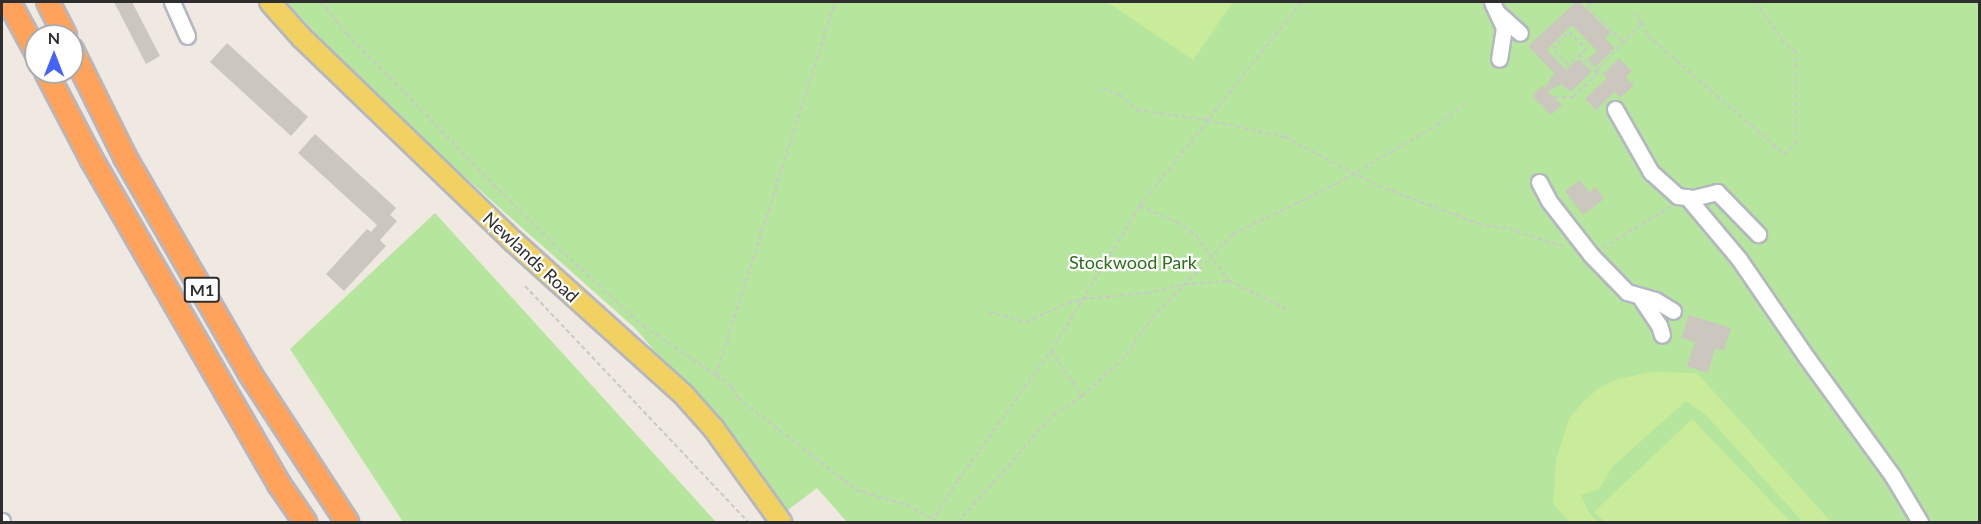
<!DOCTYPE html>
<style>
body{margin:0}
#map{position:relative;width:1981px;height:524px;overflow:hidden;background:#efe9e1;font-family:Lato,sans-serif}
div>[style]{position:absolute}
.green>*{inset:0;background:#b6e59e}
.pitch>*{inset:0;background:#c9ec9a}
.building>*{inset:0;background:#cbc7bf}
.path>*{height:2px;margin-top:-1px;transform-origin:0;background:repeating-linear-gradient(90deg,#c9c9c9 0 4.5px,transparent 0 7.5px)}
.roads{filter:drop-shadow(2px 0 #b4b7c1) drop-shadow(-2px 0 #b4b7c1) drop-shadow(0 2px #b4b7c1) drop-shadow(0 -2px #b4b7c1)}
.minor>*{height:15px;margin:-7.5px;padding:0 7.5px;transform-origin:7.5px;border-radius:7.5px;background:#fff}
.major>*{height:20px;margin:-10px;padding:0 10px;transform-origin:10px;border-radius:10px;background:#f2d163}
.highway>*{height:22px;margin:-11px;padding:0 11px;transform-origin:11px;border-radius:11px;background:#ffa35c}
span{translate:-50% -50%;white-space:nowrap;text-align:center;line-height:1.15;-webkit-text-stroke:4.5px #fff;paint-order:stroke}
.shield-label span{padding:2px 4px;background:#fff;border:2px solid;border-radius:4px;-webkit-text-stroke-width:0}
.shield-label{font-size:16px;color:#2e2e2e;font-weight:700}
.street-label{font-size:18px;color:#2e2e2e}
.park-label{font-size:18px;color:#2c6e1b}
.frame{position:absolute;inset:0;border:3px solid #2e2e2e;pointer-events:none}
.north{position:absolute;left:24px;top:24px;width:60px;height:60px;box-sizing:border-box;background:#fff;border:2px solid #ababab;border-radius:50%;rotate:0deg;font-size:16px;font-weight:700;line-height:24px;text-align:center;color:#2e2e2e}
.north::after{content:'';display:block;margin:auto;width:21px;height:27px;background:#4264fb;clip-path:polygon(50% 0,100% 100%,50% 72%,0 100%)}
</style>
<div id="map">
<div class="green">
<div style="clip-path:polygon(287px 2px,1979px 2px,1979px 522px,847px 522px,817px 488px,788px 510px,636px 329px,366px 89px)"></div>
<div style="clip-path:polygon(435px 213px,716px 522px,403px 522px,290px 349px)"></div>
</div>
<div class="pitch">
<div style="clip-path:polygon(1107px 2px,1233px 2px,1193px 60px)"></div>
<div style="clip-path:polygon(1653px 372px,1697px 373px,1831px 522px,1803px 522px,1706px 415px,1686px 401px,1612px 467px,1599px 489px,1581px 495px,1588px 511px,1598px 522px,1570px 522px,1553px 504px,1556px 460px,1569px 419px,1584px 401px,1599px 388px,1617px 379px)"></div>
<div style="clip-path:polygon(1692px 419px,1791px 522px,1605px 522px,1594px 512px)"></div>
</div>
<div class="building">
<div style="clip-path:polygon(114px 2px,132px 2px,160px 56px,146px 64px)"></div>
<div style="clip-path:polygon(1576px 2px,1579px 2px,1611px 33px,1605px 38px,1615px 48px,1595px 67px,1588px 59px,1597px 51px,1572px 25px,1547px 50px,1566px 70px,1579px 59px,1592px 71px,1571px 92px,1561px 84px,1548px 92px,1562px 105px,1551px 115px,1532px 96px,1542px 86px,1545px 88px,1554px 73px,1528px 46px)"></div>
<div style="clip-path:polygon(227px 43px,308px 117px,291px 136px,210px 62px)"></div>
<div style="clip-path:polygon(1619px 58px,1632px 71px,1626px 77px,1634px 85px,1620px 98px,1615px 92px,1596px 110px,1585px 99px,1607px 78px,1603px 74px)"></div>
<div style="clip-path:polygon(315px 134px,396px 208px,390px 215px,397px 221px,380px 240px,386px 246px,344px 291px,326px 274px,367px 229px,371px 232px,377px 225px,298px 153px)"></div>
<div style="clip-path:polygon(1580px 180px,1589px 192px,1596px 187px,1604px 199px,1583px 215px,1565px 191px)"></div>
<div style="clip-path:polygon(1689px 315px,1731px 328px,1724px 351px,1715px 348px,1708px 373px,1687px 366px,1695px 342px,1681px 338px)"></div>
</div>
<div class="path">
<div style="left:321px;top:2px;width:41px;rotate:50.9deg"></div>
<div style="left:347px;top:34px;width:211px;rotate:45.8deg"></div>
<div style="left:494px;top:185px;width:91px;rotate:44.6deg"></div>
<div style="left:559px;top:249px;width:114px;rotate:42.5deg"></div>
<div style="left:643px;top:326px;width:88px;rotate:33.9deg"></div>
<div style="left:716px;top:375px;width:20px;rotate:37deg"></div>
<div style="left:732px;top:387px;width:13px;rotate:61deg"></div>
<div style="left:738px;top:398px;width:150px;rotate:37.9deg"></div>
<div style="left:856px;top:490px;width:53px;rotate:16.4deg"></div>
<div style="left:907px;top:505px;width:31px;rotate:29deg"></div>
<div style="left:1592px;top:2px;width:6px;rotate:141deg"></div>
<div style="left:1587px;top:6px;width:52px;rotate:45deg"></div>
<div style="left:1642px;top:23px;width:14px;rotate:65deg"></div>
<div style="left:1648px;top:36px;width:180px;rotate:40.9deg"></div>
<div style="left:1784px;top:154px;width:16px;rotate:-40deg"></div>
<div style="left:1796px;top:144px;width:92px;rotate:-90deg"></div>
<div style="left:1796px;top:52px;width:16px;rotate:-140deg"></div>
<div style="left:1784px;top:42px;width:49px;rotate:-125deg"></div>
<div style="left:1569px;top:32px;width:24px;rotate:45deg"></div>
<div style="left:1586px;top:49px;width:24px;rotate:138deg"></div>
<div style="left:1568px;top:65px;width:22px;rotate:-133deg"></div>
<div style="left:1553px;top:49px;width:23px;rotate:-47deg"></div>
<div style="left:1596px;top:71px;width:66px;rotate:-46.2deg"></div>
<div style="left:1642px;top:23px;width:8px;rotate:-130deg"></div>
<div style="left:1637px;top:17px;width:7px;rotate:-82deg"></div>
<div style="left:1102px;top:88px;width:18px;rotate:19deg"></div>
<div style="left:1119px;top:94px;width:24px;rotate:42deg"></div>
<div style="left:1137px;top:110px;width:71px;rotate:8.1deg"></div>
<div style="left:1207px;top:120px;width:80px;rotate:12.3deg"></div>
<div style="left:1285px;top:137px;width:105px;rotate:27.8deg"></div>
<div style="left:1378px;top:186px;width:108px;rotate:20.6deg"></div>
<div style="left:1479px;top:224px;width:30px;rotate:9deg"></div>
<div style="left:1509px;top:229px;width:59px;rotate:17.8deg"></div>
<div style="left:1554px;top:97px;width:19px"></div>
<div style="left:1573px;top:97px;width:35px;rotate:-44deg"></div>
<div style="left:1598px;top:73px;width:25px;rotate:-135deg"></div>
<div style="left:1140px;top:206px;width:40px;rotate:23.4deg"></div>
<div style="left:1177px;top:222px;width:24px;rotate:36deg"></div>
<div style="left:1196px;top:236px;width:56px;rotate:53.7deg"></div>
<div style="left:1603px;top:248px;width:79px;rotate:-31.5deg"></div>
<div style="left:525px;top:286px;width:325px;rotate:46.6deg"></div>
<div style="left:989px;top:312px;width:38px;rotate:15deg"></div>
<div style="left:1026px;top:322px;width:46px;rotate:-24.3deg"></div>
<div style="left:1068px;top:303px;width:16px;rotate:-15deg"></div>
<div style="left:1083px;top:299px;width:64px;rotate:-5.4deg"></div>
<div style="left:1147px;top:293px;width:39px;rotate:-13deg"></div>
<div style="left:1185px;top:284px;width:44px;rotate:-3.9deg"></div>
<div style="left:1229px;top:281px;width:64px;rotate:25.8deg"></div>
<div style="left:1051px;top:351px;width:55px;rotate:55.4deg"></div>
<div style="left:716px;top:375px;width:392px;rotate:-72.3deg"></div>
<div style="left:932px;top:522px;width:49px;rotate:-58.2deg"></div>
<div style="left:958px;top:480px;width:159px;rotate:-54.2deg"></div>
<div style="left:1051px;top:351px;width:170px;rotate:-58.5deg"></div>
<div style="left:1140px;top:206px;width:260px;rotate:-51.7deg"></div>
<div style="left:958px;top:522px;width:143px;rotate:-48.4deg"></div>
<div style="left:1053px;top:415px;width:35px;rotate:-33deg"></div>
<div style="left:1082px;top:396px;width:52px;rotate:-41.9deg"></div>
<div style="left:1121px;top:361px;width:53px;rotate:-54.2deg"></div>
<div style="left:1152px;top:318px;width:117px;rotate:-46deg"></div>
<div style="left:1233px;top:234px;width:117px;rotate:-25.9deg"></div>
<div style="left:1338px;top:183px;width:115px;rotate:-30.4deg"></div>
<div style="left:1437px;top:125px;width:34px;rotate:-36deg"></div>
</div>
<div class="roads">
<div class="minor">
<div style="left:172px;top:2px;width:37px;rotate:66deg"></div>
<div style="left:1492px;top:2px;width:29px;rotate:65deg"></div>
<div style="left:1504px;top:28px;width:31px;rotate:99deg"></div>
<div style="left:1499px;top:14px;width:28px;rotate:42deg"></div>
<div style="left:1615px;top:109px;width:73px;rotate:60.3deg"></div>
<div style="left:1651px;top:172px;width:36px;rotate:42deg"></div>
<div style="left:1678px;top:196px;width:15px;rotate:8deg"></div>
<div style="left:1693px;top:198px;width:25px;rotate:-14deg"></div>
<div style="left:1717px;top:192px;width:59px;rotate:45.7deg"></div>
<div style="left:1539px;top:182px;width:21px;rotate:62deg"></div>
<div style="left:1549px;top:201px;width:68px;rotate:52.1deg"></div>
<div style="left:1591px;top:255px;width:52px;rotate:45.8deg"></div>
<div style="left:1627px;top:292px;width:29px;rotate:16deg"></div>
<div style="left:1655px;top:300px;width:21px;rotate:31deg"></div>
<div style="left:1687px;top:197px;width:81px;rotate:50deg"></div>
<div style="left:1739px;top:259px;width:120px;rotate:55.5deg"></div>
<div style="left:1807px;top:358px;width:145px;rotate:54deg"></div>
<div style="left:1892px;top:475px;width:55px;rotate:59.2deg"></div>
<div style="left:1640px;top:297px;width:34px;rotate:56deg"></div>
<div style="left:1659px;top:325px;width:10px;rotate:73deg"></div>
<div style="left:2px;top:521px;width:1px;rotate:90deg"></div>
</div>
<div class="major">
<div style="left:270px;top:2px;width:48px;rotate:48.4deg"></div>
<div style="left:302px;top:38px;width:293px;rotate:43.9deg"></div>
<div style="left:513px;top:241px;width:229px;rotate:42deg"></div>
<div style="left:683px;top:394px;width:47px;rotate:48.5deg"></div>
<div style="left:714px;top:429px;width:115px;rotate:54.2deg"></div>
</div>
<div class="highway">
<div style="left:9px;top:2px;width:57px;rotate:61.6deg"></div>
<div style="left:48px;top:2px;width:38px;rotate:63deg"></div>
<div style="left:72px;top:50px;width:119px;rotate:63.6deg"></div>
<div style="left:125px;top:157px;width:248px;rotate:60deg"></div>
<div style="left:249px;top:372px;width:179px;rotate:56.8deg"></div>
<div style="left:46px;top:72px;width:99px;rotate:62.4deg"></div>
<div style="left:92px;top:160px;width:374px;rotate:60deg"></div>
<div style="left:279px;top:484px;width:46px;rotate:55.6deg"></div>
</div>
</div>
<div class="shield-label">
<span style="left:202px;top:290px">M1</span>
</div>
<div class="street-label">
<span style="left:531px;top:257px;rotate:43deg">Newlands Road</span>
</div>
<div class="park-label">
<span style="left:1133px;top:262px">Stockwood Park</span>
</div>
<div class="frame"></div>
<div class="north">N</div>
</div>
